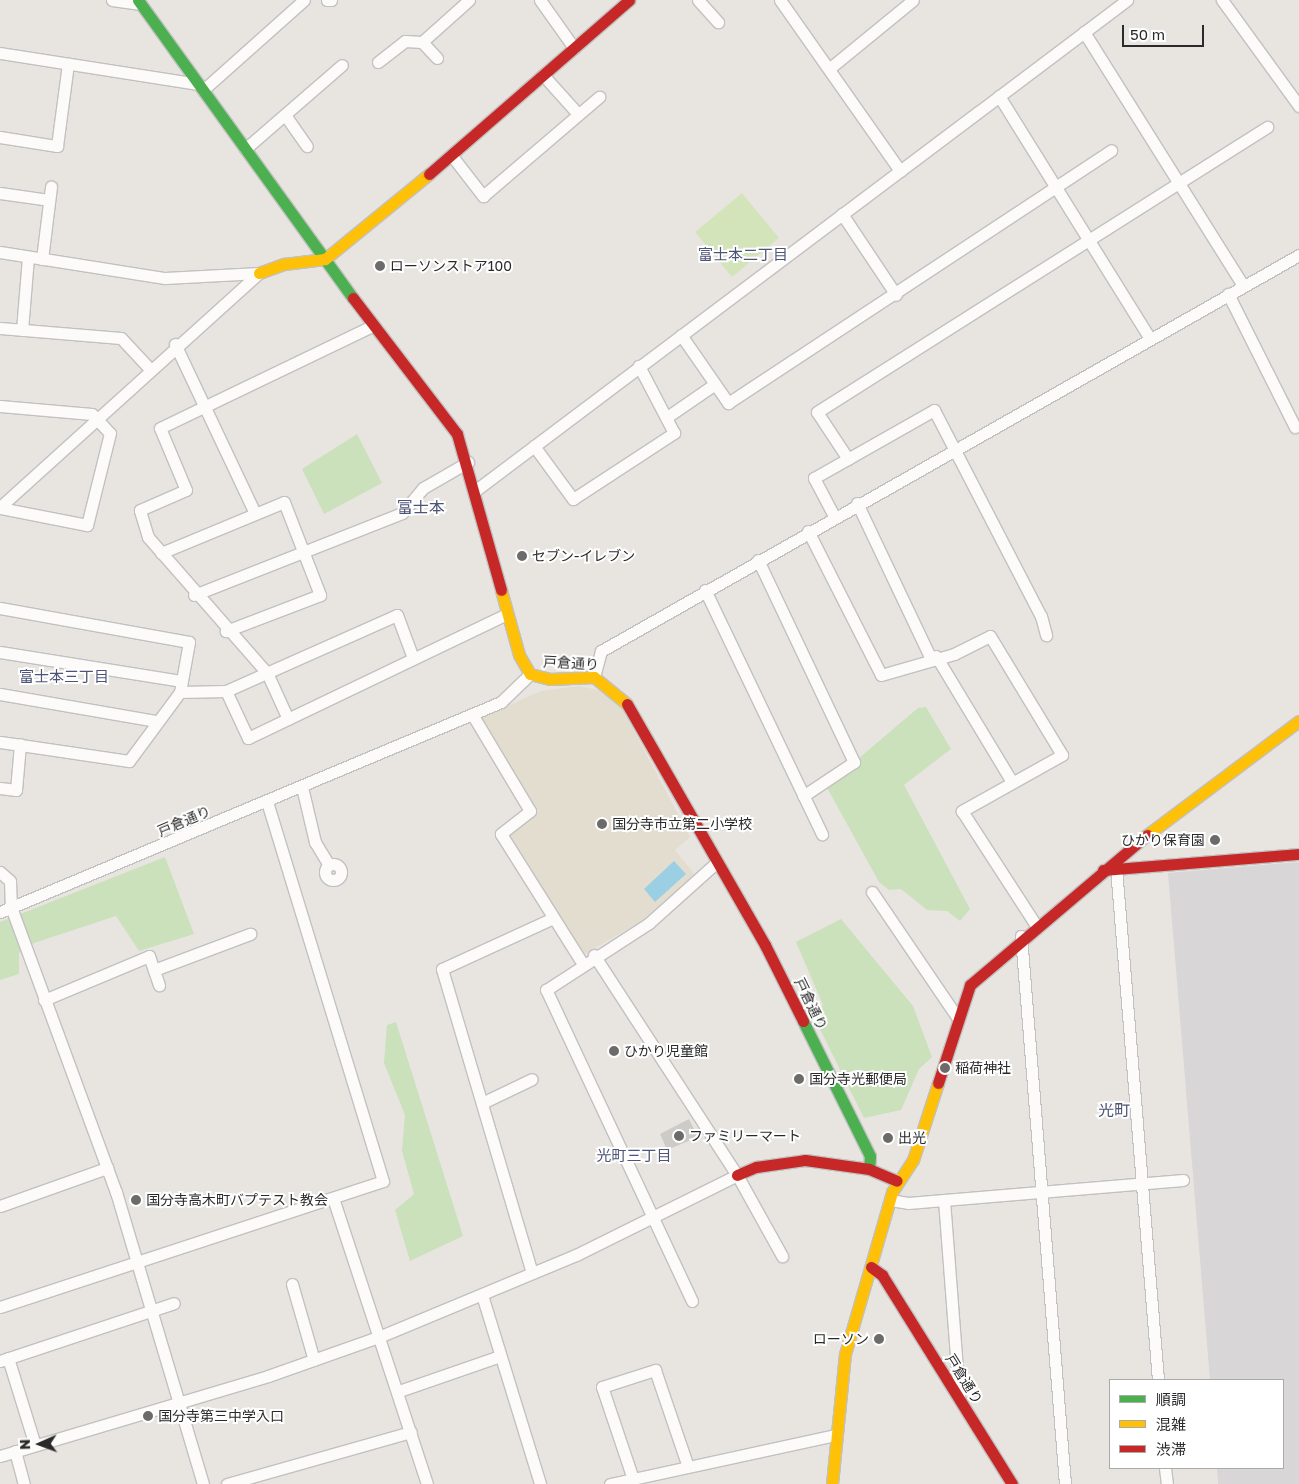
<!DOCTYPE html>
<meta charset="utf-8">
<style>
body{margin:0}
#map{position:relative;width:1299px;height:1484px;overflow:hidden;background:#e8e5e0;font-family:"Golos Text","Noto Sans JP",sans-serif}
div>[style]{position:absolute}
.industrial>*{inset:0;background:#d8d6d7}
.education>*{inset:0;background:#e2ddcf}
.green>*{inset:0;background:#cae1bc}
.pitch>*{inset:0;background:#d4e4ba}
.water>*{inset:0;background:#9acfe4}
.building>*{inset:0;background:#cdcbc7}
.roads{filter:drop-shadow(1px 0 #c2c1c1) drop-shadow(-1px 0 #c2c1c1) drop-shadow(0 1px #c2c1c1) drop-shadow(0 -1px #c2c1c1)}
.street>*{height:11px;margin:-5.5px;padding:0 5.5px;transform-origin:5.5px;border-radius:5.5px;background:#fcfbfa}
.street>.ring{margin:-5.5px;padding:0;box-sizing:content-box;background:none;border:11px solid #fcfbfa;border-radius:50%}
.fast>*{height:11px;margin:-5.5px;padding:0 5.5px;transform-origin:5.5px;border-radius:5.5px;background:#4caf50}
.slow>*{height:11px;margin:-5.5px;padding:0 5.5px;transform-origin:5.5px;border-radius:5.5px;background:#ffc107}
.jam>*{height:11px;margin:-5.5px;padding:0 5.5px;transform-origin:5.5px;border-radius:5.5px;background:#c62828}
.dots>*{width:14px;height:14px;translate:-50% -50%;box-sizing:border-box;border:2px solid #fff;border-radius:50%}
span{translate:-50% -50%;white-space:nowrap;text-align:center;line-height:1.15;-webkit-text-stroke:4px #fff;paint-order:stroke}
.poi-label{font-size:14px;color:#2a2a2a}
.left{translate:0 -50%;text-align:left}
.right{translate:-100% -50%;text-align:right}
.street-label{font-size:14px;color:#2a2a2a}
.neighbourhood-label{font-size:15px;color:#4e5477}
.quarter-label{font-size:16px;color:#4e5477}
.legend{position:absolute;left:1109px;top:1379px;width:175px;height:90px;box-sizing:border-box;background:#fff;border:1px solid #aaa;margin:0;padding:6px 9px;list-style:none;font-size:15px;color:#2a2a2a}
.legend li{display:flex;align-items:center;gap:10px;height:25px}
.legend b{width:25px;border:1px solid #aaa}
.north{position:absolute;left:15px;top:1419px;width:50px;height:50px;-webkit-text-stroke:4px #fff;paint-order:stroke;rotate:268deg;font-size:14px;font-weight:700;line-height:20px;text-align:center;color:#2a2a2a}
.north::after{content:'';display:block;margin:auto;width:18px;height:22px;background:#2a2a2a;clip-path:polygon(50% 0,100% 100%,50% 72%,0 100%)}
.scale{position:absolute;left:1122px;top:25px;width:82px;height:22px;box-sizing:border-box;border:2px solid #2a2a2a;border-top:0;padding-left:6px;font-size:15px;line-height:18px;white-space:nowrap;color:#2a2a2a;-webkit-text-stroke:4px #fff;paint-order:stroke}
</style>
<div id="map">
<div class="industrial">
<div style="clip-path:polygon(1299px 862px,1299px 1484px,1218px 1484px,1217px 1468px,1283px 1468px,1283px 1380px,1210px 1380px,1168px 873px)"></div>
</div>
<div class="education">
<div style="clip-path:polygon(579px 686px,606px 692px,623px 710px,690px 837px,675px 850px,696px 876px,645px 919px,581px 956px,506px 836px,536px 812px,481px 718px,541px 691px)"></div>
</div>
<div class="green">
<div style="clip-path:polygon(357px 434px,382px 483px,324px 514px,302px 469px)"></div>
<div style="clip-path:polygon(926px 707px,951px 749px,904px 785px,970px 909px,960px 921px,947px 911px,927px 910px,901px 889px,889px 890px,879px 882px,826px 786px,918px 708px)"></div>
<div style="clip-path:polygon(165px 857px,194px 934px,139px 951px,116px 916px,34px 943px,19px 953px,19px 974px,0 980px,0 922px)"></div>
<div style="clip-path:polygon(841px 919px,913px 1006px,932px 1057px,919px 1069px,901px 1110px,864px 1118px,813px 1015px,823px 1005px,796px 942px)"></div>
<div style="clip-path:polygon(396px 1022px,463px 1236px,410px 1261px,395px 1210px,414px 1194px,402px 1151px,405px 1115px,384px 1063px,387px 1025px)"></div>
</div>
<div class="pitch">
<div style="clip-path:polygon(742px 193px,779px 238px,732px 277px,695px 232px)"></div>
</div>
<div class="water">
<div style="clip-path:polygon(674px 861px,686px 874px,655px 902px,644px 889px)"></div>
</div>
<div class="building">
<div style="clip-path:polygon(689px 1119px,698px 1137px,667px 1150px,660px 1134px)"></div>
</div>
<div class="roads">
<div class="street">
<div style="left:112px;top:0;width:29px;rotate:8deg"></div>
<div style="left:327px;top:0;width:4px"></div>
<div style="left:540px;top:0;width:59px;rotate:54.7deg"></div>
<div style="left:698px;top:0;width:30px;rotate:48deg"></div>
<div style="left:780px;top:0;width:209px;rotate:54.9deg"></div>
<div style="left:1222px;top:0;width:131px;rotate:54deg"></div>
<div style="left:1084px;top:32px;width:299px;rotate:57.9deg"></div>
<div style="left:422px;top:42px;width:22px;rotate:47deg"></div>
<div style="left:0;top:53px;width:200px;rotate:8.9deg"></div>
<div style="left:378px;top:62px;width:34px;rotate:-38deg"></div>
<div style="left:405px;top:41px;width:17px;rotate:3deg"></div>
<div style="left:422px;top:42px;width:63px;rotate:-41.8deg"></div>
<div style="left:830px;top:68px;width:107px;rotate:-39.3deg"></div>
<div style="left:543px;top:75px;width:52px;rotate:48.1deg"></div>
<div style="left:203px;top:90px;width:135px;rotate:-41.7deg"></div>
<div style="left:999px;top:96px;width:286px;rotate:58.1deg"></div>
<div style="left:285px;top:115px;width:38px;rotate:55deg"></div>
<div style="left:0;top:137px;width:58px;rotate:9deg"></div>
<div style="left:57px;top:146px;width:83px;rotate:-82.4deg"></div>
<div style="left:245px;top:149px;width:128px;rotate:-40.9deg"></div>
<div style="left:452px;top:156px;width:51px;rotate:52.2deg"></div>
<div style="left:483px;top:196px;width:153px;rotate:-40.5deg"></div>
<div style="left:0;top:193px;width:49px;rotate:8.1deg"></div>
<div style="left:842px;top:214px;width:97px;rotate:56.3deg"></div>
<div style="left:0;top:252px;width:167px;rotate:9deg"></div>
<div style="left:165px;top:278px;width:94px;rotate:-3deg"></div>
<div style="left:42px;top:259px;width:73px;rotate:-82.9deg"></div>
<div style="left:1228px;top:294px;width:149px;rotate:63.3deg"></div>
<div style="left:0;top:328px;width:121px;rotate:4.7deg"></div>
<div style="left:121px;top:338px;width:41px;rotate:47deg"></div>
<div style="left:22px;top:330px;width:73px;rotate:-85.3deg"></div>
<div style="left:681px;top:335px;width:83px;rotate:55.3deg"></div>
<div style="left:728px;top:403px;width:459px;rotate:-33.4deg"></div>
<div style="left:175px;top:344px;width:187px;rotate:64.7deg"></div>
<div style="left:0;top:406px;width:92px;rotate:5deg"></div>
<div style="left:92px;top:414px;width:26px;rotate:47deg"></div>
<div style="left:110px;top:433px;width:95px;rotate:104deg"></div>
<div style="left:87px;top:525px;width:89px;rotate:-168.9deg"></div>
<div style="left:667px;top:417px;width:58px;rotate:-34.5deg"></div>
<div style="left:534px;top:446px;width:66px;rotate:53.7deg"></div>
<div style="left:573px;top:499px;width:121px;rotate:-33.2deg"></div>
<div style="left:674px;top:433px;width:76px;rotate:-117.6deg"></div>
<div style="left:848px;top:459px;width:56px;rotate:-123.4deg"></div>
<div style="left:817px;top:412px;width:533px;rotate:-32.35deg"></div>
<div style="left:476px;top:490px;width:815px;rotate:-36.97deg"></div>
<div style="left:857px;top:503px;width:170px;rotate:64.6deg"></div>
<div style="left:0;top:507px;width:349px;rotate:-42.1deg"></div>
<div style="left:834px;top:516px;width:43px;rotate:-117.8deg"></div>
<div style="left:814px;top:478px;width:138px;rotate:-29.5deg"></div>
<div style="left:934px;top:410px;width:232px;rotate:62.6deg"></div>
<div style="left:1041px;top:616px;width:20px;rotate:75deg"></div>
<div style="left:808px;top:531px;width:161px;rotate:63.1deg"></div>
<div style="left:881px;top:675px;width:76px;rotate:-16deg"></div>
<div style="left:954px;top:654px;width:40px;rotate:-26.6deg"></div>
<div style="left:990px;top:636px;width:139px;rotate:58.8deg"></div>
<div style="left:1062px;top:755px;width:115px;rotate:150.8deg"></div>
<div style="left:962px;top:811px;width:135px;rotate:57.1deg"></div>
<div style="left:161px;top:553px;width:133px;rotate:-22.5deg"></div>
<div style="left:284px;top:502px;width:100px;rotate:68.8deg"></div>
<div style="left:320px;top:595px;width:101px;rotate:159deg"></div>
<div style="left:758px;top:560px;width:224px;rotate:64.6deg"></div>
<div style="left:854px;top:762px;width:61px;rotate:146.3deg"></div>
<div style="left:705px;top:590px;width:271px;rotate:64.4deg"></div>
<div style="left:194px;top:595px;width:224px;rotate:-21.5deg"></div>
<div style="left:402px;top:513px;width:33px;rotate:-50deg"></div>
<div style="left:423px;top:488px;width:52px;rotate:-30deg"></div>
<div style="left:0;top:608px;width:192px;rotate:10.2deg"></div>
<div style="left:189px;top:642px;width:51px;rotate:100.2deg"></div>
<div style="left:180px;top:692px;width:86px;rotate:126.5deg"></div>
<div style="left:129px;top:761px;width:130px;rotate:-171.6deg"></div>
<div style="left:0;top:652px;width:183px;rotate:9.1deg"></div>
<div style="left:936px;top:656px;width:147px;rotate:58.9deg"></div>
<div style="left:594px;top:677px;width:27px;rotate:-75deg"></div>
<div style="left:601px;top:651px;width:803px;rotate:-29.57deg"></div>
<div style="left:226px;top:691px;width:52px;rotate:64.9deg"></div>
<div style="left:248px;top:738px;width:287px;rotate:-25.6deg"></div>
<div style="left:180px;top:692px;width:46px;rotate:-1.2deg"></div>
<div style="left:226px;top:691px;width:187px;rotate:-24deg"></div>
<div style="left:397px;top:615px;width:46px;rotate:69.6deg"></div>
<div style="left:0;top:694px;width:159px;rotate:9.8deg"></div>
<div style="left:472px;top:714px;width:113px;rotate:59.1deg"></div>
<div style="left:530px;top:811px;width:37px;rotate:142deg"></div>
<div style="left:501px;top:834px;width:154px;rotate:57.8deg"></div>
<div style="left:288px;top:719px;width:51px;rotate:-114.5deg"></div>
<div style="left:267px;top:673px;width:181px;rotate:-131.2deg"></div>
<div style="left:148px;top:537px;width:28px;rotate:-107deg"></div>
<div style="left:140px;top:510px;width:50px;rotate:-23.5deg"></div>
<div style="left:186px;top:490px;width:67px;rotate:-112.8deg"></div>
<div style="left:160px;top:428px;width:235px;rotate:-25.7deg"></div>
<div style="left:302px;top:787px;width:57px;rotate:76.7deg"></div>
<div style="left:315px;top:842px;width:27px;rotate:59deg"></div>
<div style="left:0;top:788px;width:16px;rotate:7deg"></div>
<div style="left:16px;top:790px;width:46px;rotate:-85deg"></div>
<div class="ring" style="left:325px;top:864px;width:5px;height:5px"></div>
<div style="left:1116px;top:868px;width:514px;rotate:85.31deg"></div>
<div style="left:0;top:872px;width:13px;rotate:42deg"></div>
<div style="left:10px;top:881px;width:26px;rotate:88deg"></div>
<div style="left:11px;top:907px;width:304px;rotate:69.8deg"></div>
<div style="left:116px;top:1192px;width:305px;rotate:73.4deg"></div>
<div style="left:872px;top:892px;width:151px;rotate:55.8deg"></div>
<div style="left:0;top:912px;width:543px;rotate:-22.74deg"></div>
<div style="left:501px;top:702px;width:40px;rotate:-44deg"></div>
<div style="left:1021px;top:936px;width:550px;rotate:85.41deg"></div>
<div style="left:594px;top:955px;width:262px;rotate:57deg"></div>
<div style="left:737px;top:1175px;width:93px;rotate:60.9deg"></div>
<div style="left:154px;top:970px;width:103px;rotate:-20.6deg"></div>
<div style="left:44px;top:1000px;width:114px;rotate:-22.7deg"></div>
<div style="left:149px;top:956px;width:31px;rotate:71deg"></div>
<div style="left:482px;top:1103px;width:55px;rotate:-25.6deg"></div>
<div style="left:333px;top:1198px;width:301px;rotate:71.8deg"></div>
<div style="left:890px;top:1200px;width:18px;rotate:9deg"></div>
<div style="left:908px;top:1203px;width:276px;rotate:-4.8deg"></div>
<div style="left:944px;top:1200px;width:198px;rotate:85.6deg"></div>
<div style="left:0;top:1206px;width:114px;rotate:-19.6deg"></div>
<div style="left:532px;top:1273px;width:317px;rotate:-106.5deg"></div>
<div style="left:442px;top:969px;width:120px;rotate:-24.6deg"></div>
<div style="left:292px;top:1284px;width:79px;rotate:73.9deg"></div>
<div style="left:482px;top:1295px;width:198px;rotate:72.9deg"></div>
<div style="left:692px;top:1301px;width:344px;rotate:-115.1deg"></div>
<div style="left:546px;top:990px;width:123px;rotate:-33deg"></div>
<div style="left:649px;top:923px;width:91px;rotate:-41.9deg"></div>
<div style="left:0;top:1307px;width:403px;rotate:-18.2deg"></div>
<div style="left:383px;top:1181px;width:396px;rotate:-107deg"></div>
<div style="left:8px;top:1358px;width:91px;rotate:72.8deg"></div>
<div style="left:0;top:1361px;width:183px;rotate:-18.4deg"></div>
<div style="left:399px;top:1391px;width:107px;rotate:-19.1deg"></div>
<div style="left:15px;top:1451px;width:34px;rotate:75deg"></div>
<div style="left:0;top:1456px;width:280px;rotate:-16.6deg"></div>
<div style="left:268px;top:1376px;width:120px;rotate:-19.5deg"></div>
<div style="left:381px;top:1336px;width:211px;rotate:-22.6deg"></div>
<div style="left:576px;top:1255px;width:180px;rotate:-26.4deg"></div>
<div style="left:1165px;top:1468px;width:16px;rotate:83deg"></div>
<div style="left:633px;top:1479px;width:97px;rotate:-108.6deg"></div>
<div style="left:602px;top:1387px;width:56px;rotate:-17.8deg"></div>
<div style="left:655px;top:1370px;width:102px;rotate:71.2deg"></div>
<div style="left:227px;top:1484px;width:191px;rotate:-15.8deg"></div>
<div style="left:610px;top:1484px;width:230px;rotate:-12.3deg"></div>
</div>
<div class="fast">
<div style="left:138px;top:0;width:367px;rotate:54.2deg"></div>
<div style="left:803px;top:1021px;width:151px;rotate:63.6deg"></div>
<div style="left:870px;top:1156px;width:13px;rotate:94deg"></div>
</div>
<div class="slow">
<div style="left:259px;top:273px;width:27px;rotate:-20deg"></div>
<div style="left:284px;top:264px;width:41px;rotate:-7deg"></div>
<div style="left:325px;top:259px;width:134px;rotate:-39.3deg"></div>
<div style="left:501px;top:590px;width:67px;rotate:74.5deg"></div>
<div style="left:519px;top:655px;width:22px;rotate:60deg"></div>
<div style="left:530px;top:674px;width:21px;rotate:14deg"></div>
<div style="left:550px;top:679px;width:44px;rotate:-2.6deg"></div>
<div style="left:594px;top:677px;width:43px;rotate:39.3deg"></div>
<div style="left:1147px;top:835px;width:190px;rotate:-36.9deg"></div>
<div style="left:832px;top:1484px;width:131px;rotate:-84.3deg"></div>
<div style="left:845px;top:1354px;width:169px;rotate:-73.8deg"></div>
<div style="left:892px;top:1192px;width:38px;rotate:-57deg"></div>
<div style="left:913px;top:1160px;width:81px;rotate:-72deg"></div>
</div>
<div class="jam">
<div style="left:429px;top:174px;width:265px;rotate:-41deg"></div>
<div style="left:353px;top:298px;width:171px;rotate:52.6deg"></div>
<div style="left:457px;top:434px;width:162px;rotate:74.2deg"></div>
<div style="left:627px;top:704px;width:278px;rotate:60.2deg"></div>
<div style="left:765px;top:945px;width:85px;rotate:63.4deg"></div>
<div style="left:1103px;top:870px;width:197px;rotate:-4.7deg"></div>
<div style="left:938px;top:1083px;width:103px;rotate:-71.9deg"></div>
<div style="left:970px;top:985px;width:232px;rotate:-40.3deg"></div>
<div style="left:737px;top:1175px;width:21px;rotate:-23deg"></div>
<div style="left:756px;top:1167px;width:49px;rotate:-8.1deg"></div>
<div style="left:805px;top:1160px;width:65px;rotate:8deg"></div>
<div style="left:869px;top:1169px;width:30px;rotate:23deg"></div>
<div style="left:871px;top:1267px;width:14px;rotate:36deg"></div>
<div style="left:882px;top:1275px;width:246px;rotate:58.1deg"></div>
</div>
</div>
<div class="dots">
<div style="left:380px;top:266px;background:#6c6b6a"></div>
<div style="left:522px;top:556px;background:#6c6b6a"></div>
<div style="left:602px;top:824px;background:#6c6b6a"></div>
<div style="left:1215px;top:840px;background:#6c6b6a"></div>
<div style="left:614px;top:1051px;background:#6c6b6a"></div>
<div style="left:945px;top:1068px;background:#6c6b6a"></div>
<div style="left:799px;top:1079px;background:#6c6b6a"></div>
<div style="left:679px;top:1136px;background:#6c6b6a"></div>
<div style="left:888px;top:1138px;background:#6c6b6a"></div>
<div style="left:136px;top:1200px;background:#6c6b6a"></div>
<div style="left:879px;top:1339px;background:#6c6b6a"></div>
<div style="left:148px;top:1416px;background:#6c6b6a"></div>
</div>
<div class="poi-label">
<span class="left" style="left:390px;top:266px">ローソンストア100</span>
<span class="left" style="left:532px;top:556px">セブン-イレブン</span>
<span class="left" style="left:612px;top:824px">国分寺市立第二小学校</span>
<span class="right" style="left:1205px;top:840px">ひかり保育園</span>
<span class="left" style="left:624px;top:1051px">ひかり児童館</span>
<span class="left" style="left:955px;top:1068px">稲荷神社</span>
<span class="left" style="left:809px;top:1079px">国分寺光郵便局</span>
<span class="left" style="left:689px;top:1136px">ファミリーマート</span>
<span class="left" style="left:898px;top:1138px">出光</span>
<span class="left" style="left:146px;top:1200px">国分寺高木町バプテスト教会</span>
<span class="right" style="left:869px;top:1339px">ローソン</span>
<span class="left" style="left:158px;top:1416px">国分寺第三中学入口</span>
</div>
<div class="street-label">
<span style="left:571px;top:663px;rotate:3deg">戸倉通り</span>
<span style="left:184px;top:821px;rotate:-23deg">戸倉通り</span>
<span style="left:811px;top:1004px;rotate:64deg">戸倉通り</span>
<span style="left:964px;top:1379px;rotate:58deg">戸倉通り</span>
</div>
<div class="neighbourhood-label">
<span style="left:743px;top:255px">富士本二丁目</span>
<span style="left:64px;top:677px">富士本三丁目</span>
<span style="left:634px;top:1156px">光町三丁目</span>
</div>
<div class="quarter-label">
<span style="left:421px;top:507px">富士本</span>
<span style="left:1114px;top:1110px">光町</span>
</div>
<ul class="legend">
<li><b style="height:6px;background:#4caf50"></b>順調</li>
<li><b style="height:6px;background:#ffc107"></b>混雑</li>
<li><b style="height:6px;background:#c62828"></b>渋滞</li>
</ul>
<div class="north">N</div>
<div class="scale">50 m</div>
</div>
